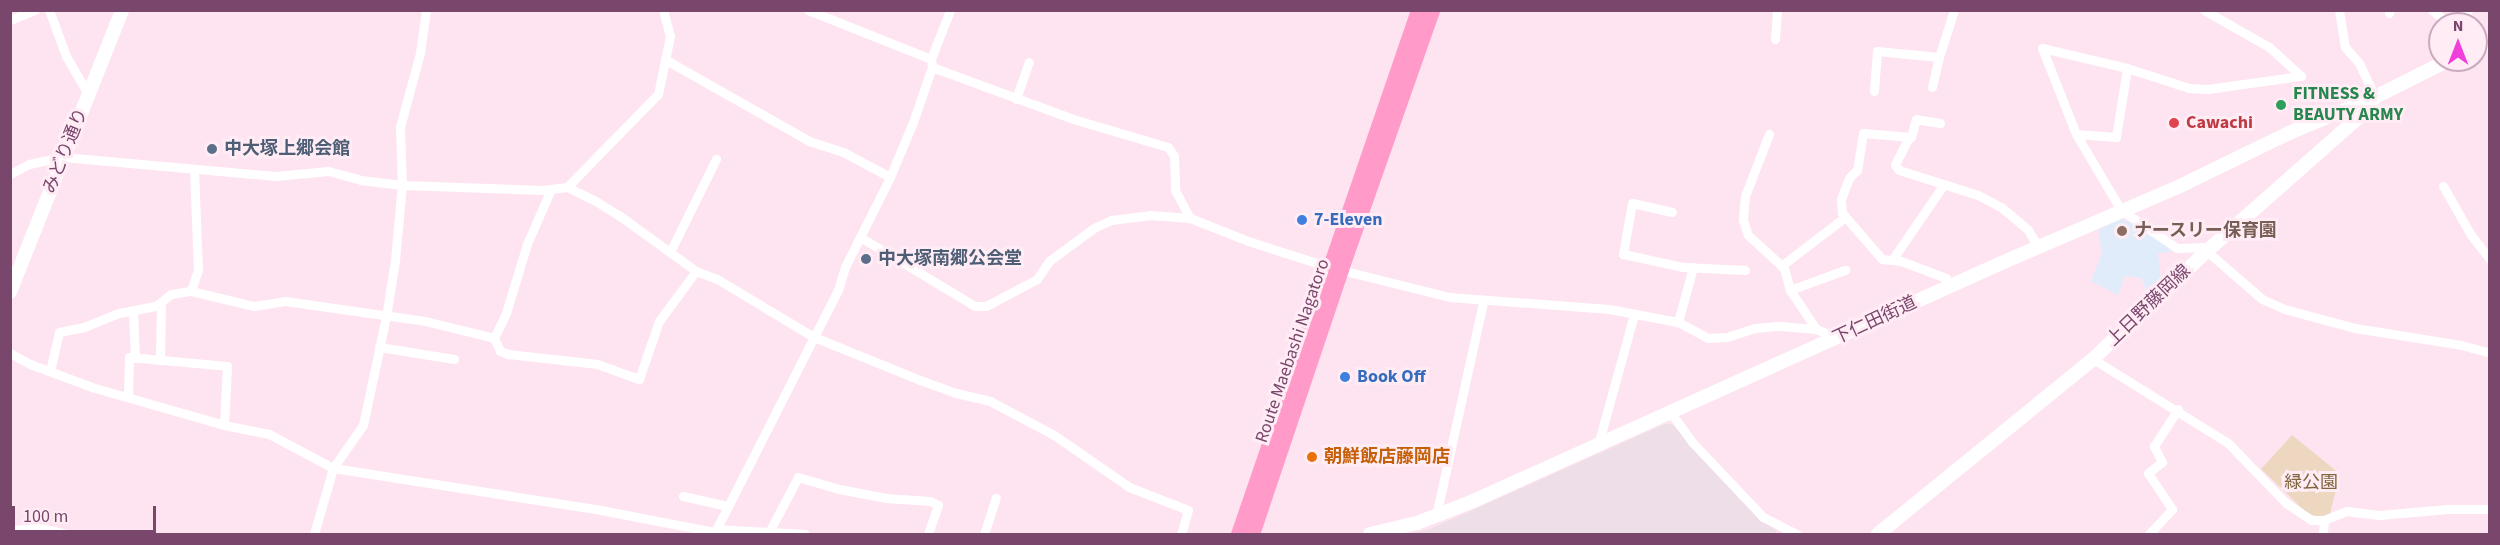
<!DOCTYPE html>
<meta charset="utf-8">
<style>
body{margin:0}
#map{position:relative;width:2500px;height:545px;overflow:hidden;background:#fee4f0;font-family:"Source Sans 3","Noto Sans JP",sans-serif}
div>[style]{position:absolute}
.industrial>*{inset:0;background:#eddee8}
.education>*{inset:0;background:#e0ecfa}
.green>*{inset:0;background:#edd7c1}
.street>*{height:9px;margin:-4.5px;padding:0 4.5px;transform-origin:4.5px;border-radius:4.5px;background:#fff}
.secondary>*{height:14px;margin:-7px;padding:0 7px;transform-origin:7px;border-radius:7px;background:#fff}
.primary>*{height:15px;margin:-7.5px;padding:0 7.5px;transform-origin:7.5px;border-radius:7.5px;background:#ff9ac9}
.dots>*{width:16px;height:16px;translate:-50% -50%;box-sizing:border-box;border:3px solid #ffecf5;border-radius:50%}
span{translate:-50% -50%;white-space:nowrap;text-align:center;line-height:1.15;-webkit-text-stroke:6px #ffecf5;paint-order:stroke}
.leisure-label{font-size:18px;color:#27864d;font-weight:700}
.left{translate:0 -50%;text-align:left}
.health-label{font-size:18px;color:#be3a42;font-weight:700}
.service-label{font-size:18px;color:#4e5e75;font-weight:700}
.street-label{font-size:18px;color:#79476c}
.shop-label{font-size:18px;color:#366cbe;font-weight:700}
.education-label{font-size:18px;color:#785e54;font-weight:700}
.food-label{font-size:18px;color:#c56008;font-weight:700}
.park-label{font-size:18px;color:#80663e}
.frame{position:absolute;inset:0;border:12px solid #79476c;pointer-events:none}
.north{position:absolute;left:2428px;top:12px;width:60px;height:60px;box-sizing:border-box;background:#ffecf5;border:2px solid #c9aabe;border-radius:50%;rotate:0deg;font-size:16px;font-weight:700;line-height:24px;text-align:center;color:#79476c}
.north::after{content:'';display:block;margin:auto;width:21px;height:27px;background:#f13fdb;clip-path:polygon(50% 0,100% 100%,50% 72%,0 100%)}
.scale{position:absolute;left:12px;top:506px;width:144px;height:27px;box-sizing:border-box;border:3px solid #79476c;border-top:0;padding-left:8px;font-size:18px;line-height:21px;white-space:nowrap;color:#79476c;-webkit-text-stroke:4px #ffecf5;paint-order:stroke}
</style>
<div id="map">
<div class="industrial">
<div style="clip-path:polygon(1665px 424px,1672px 424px,1762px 520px,1777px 531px,1774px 534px,1410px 534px,1430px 529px)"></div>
</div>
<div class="education">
<div style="clip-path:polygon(2121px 219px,2132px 223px,2167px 246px,2172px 252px,2158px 253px,2161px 282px,2148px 295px,2141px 278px,2125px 276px,2118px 295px,2091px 281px,2102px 253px,2098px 230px)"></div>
</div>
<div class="green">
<div style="clip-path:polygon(2292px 435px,2340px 474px,2330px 514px,2319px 517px,2307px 513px,2261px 469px)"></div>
</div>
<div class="street">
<div style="left:49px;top:10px;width:49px;rotate:69.7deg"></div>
<div style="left:66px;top:56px;width:44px;rotate:59.9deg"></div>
<div style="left:808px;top:10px;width:132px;rotate:21.7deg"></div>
<div style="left:2204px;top:10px;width:75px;rotate:29.6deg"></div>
<div style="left:2269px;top:47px;width:43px;rotate:42.2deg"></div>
<div style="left:2339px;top:10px;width:37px;rotate:81deg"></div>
<div style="left:2345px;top:47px;width:21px;rotate:49deg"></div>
<div style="left:2359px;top:63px;width:38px;rotate:65deg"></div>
<div style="left:2432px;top:10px;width:16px;rotate:40deg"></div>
<div style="left:2444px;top:20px;width:15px;rotate:-4deg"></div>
<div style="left:2459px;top:19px;width:13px;rotate:-45deg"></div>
<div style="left:2389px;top:13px;width:3px;rotate:-72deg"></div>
<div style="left:10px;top:20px;width:27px;rotate:-22deg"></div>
<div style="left:1775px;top:39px;width:29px;rotate:-86deg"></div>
<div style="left:2042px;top:48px;width:92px;rotate:68.4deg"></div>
<div style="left:2076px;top:134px;width:88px;rotate:59.4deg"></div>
<div style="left:2121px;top:210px;width:68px;rotate:34.2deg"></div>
<div style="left:2177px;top:248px;width:25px;rotate:-2deg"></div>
<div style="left:2202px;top:247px;width:79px;rotate:40.9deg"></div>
<div style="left:2262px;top:299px;width:24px;rotate:24deg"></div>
<div style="left:2284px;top:309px;width:73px;rotate:15deg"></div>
<div style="left:2355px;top:328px;width:107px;rotate:9.1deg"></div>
<div style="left:2461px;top:345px;width:30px;rotate:15deg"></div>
<div style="left:2042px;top:48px;width:87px;rotate:13.2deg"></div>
<div style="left:2127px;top:68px;width:65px;rotate:17.9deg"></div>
<div style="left:2189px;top:88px;width:19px;rotate:3deg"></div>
<div style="left:2208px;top:89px;width:94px;rotate:-8deg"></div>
<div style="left:666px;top:60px;width:164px;rotate:29.5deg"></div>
<div style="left:809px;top:141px;width:38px;rotate:18deg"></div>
<div style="left:845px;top:153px;width:51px;rotate:28.1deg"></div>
<div style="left:932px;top:67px;width:150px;rotate:20.2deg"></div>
<div style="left:1073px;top:119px;width:99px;rotate:16.4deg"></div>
<div style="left:1168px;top:147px;width:11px;rotate:56deg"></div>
<div style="left:1174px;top:156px;width:34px;rotate:88deg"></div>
<div style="left:1175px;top:190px;width:32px;rotate:62deg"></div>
<div style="left:1932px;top:87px;width:31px;rotate:-77deg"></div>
<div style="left:1939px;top:57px;width:49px;rotate:-72.3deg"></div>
<div style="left:1874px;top:91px;width:40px;rotate:-85.7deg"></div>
<div style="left:1877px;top:51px;width:62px;rotate:5.5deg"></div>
<div style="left:1016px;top:99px;width:39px;rotate:-71deg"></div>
<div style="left:1940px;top:123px;width:24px;rotate:-171deg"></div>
<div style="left:1916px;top:119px;width:19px;rotate:106deg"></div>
<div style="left:1911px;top:137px;width:48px;rotate:-175.2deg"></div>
<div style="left:1863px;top:133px;width:37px;rotate:99deg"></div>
<div style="left:1857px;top:170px;width:11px;rotate:135deg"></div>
<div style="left:1849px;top:178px;width:22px;rotate:111deg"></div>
<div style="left:1841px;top:199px;width:14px;rotate:86deg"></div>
<div style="left:1842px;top:213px;width:61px;rotate:49deg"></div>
<div style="left:1882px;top:259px;width:19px;rotate:6deg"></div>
<div style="left:1901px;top:261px;width:48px;rotate:20.7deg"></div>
<div style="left:1946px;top:278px;width:10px;rotate:66deg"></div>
<div style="left:1769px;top:134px;width:66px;rotate:111.2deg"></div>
<div style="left:1745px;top:196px;width:24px;rotate:95deg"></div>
<div style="left:1743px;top:220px;width:16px;rotate:72deg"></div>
<div style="left:1748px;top:235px;width:49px;rotate:42.5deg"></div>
<div style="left:1784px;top:268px;width:23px;rotate:75deg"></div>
<div style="left:1790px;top:290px;width:47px;rotate:56.3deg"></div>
<div style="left:2076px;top:134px;width:40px;rotate:4.3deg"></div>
<div style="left:2116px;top:137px;width:70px;rotate:-80.9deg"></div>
<div style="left:1909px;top:137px;width:31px;rotate:117deg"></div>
<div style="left:1895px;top:165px;width:6px;rotate:51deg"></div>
<div style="left:1899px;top:170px;width:83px;rotate:17.6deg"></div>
<div style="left:1978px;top:195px;width:26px;rotate:28deg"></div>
<div style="left:2001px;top:207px;width:35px;rotate:40deg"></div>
<div style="left:2028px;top:230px;width:21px;rotate:59deg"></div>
<div style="left:10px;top:174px;width:21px;rotate:-28deg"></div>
<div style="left:29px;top:164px;width:35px;rotate:-12deg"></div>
<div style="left:63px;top:157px;width:214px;rotate:5.1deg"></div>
<div style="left:276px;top:176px;width:52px;rotate:-5.5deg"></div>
<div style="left:328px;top:171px;width:34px;rotate:15deg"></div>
<div style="left:361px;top:180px;width:41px;rotate:7deg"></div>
<div style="left:402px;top:185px;width:140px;rotate:2deg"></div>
<div style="left:542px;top:190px;width:25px;rotate:-7deg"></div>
<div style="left:567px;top:187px;width:30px;rotate:26deg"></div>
<div style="left:594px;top:200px;width:31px;rotate:32deg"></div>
<div style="left:620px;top:216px;width:94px;rotate:35.9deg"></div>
<div style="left:696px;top:271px;width:22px;rotate:21deg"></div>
<div style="left:717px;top:279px;width:113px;rotate:30.9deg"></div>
<div style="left:814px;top:337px;width:114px;rotate:22.1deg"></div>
<div style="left:920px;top:380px;width:38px;rotate:20deg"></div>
<div style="left:956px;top:393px;width:35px;rotate:13deg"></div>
<div style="left:990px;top:401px;width:72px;rotate:28deg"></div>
<div style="left:1054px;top:435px;width:91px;rotate:34.7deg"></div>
<div style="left:1129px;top:487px;width:63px;rotate:21.3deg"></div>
<div style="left:1188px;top:510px;width:25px;rotate:106deg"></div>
<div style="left:2443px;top:186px;width:56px;rotate:60.3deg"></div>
<div style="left:2471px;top:235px;width:31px;rotate:52deg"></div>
<div style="left:567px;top:187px;width:130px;rotate:-45.6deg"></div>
<div style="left:658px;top:94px;width:59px;rotate:-78.3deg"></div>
<div style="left:670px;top:36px;width:27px;rotate:-105deg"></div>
<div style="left:1672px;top:212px;width:41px;rotate:-167.3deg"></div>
<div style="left:1632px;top:203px;width:52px;rotate:100deg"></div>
<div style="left:1623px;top:254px;width:61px;rotate:12.2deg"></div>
<div style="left:1683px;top:267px;width:62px;rotate:2.8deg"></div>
<div style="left:860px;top:237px;width:134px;rotate:31deg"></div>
<div style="left:975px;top:306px;width:11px"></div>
<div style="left:986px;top:306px;width:58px;rotate:-27.9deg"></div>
<div style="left:1037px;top:279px;width:22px;rotate:-56deg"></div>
<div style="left:1049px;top:261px;width:56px;rotate:-36.3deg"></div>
<div style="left:1094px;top:228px;width:19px;rotate:-25deg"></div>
<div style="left:1111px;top:220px;width:39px;rotate:-7deg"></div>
<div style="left:1150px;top:215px;width:40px;rotate:4.3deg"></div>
<div style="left:1190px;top:218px;width:62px;rotate:21.6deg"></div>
<div style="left:1248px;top:241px;width:85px;rotate:17.8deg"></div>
<div style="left:1329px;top:267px;width:124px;rotate:14deg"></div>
<div style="left:1449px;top:297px;width:160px;rotate:4.3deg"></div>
<div style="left:1609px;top:309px;width:70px;rotate:10.7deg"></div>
<div style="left:1678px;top:322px;width:34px;rotate:28deg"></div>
<div style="left:1708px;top:338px;width:19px;rotate:-3deg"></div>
<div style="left:1727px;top:337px;width:29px;rotate:-18deg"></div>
<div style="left:1755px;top:328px;width:25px;rotate:-5deg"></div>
<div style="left:1780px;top:326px;width:36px;rotate:5deg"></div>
<div style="left:1816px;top:329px;width:24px;rotate:22deg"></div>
<div style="left:670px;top:252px;width:104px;rotate:-63.7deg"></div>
<div style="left:1892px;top:260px;width:92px;rotate:-55.6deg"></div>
<div style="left:1781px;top:266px;width:81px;rotate:-37.4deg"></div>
<div style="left:1790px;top:290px;width:59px;rotate:-20deg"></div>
<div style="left:191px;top:291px;width:65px;rotate:13.4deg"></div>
<div style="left:254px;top:306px;width:31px;rotate:-9deg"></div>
<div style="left:285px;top:301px;width:141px;rotate:8.1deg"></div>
<div style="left:425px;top:321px;width:71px;rotate:13.8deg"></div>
<div style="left:494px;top:338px;width:14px;rotate:65deg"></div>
<div style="left:500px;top:351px;width:9px;rotate:21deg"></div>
<div style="left:508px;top:354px;width:90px;rotate:6.4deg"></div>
<div style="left:597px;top:364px;width:45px;rotate:19.7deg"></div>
<div style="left:639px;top:379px;width:61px;rotate:-71deg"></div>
<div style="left:659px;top:321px;width:62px;rotate:-53.5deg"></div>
<div style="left:133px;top:311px;width:47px;rotate:87.6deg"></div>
<div style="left:1678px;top:322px;width:57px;rotate:-74.7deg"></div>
<div style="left:494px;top:338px;width:28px;rotate:-64deg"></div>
<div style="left:506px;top:313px;width:72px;rotate:-73.1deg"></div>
<div style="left:527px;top:244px;width:60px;rotate:-66.4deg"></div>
<div style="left:379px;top:347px;width:76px;rotate:9.1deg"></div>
<div style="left:10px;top:353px;width:23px;rotate:29deg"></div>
<div style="left:30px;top:364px;width:69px;rotate:20.3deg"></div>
<div style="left:95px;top:388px;width:134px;rotate:16deg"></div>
<div style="left:224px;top:425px;width:46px;rotate:11.3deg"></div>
<div style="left:269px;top:434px;width:72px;rotate:28deg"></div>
<div style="left:333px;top:468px;width:271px;rotate:8.9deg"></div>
<div style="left:601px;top:510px;width:115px;rotate:11deg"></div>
<div style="left:2093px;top:359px;width:159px;rotate:31.9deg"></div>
<div style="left:2228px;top:443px;width:83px;rotate:46deg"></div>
<div style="left:2286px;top:503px;width:30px;rotate:34deg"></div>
<div style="left:2311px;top:520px;width:13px"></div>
<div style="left:2324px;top:520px;width:24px;rotate:-22deg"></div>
<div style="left:2346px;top:511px;width:33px;rotate:7deg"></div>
<div style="left:2379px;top:515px;width:69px;rotate:-5deg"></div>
<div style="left:2448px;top:509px;width:42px"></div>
<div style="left:160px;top:360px;width:58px;rotate:-89deg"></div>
<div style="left:50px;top:371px;width:40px;rotate:-77deg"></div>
<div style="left:59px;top:332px;width:25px;rotate:-11deg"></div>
<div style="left:84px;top:327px;width:38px;rotate:-22deg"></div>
<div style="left:119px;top:313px;width:38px;rotate:-11deg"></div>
<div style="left:156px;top:306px;width:19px;rotate:-39deg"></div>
<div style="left:171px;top:294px;width:20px;rotate:-9deg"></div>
<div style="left:191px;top:291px;width:22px;rotate:-72deg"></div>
<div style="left:198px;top:270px;width:100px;rotate:-92.3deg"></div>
<div style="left:128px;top:397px;width:40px;rotate:-88.6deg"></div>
<div style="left:129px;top:357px;width:98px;rotate:5.2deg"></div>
<div style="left:227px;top:366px;width:59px;rotate:92.9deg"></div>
<div style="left:1671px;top:413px;width:37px;rotate:54deg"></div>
<div style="left:1693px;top:443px;width:102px;rotate:46.6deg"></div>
<div style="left:1763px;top:517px;width:38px;rotate:27deg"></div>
<div style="left:1598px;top:445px;width:136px;rotate:-74.6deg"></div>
<div style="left:683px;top:496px;width:45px;rotate:12.8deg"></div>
<div style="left:1436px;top:516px;width:219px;rotate:-77.6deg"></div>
<div style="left:716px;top:529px;width:89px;rotate:3.2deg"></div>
<div style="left:10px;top:530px;width:30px;rotate:-4deg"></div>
<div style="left:40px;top:528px;width:29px;rotate:12deg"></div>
<div style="left:314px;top:534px;width:69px;rotate:-73.9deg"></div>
<div style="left:333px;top:468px;width:52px;rotate:-55.1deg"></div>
<div style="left:363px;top:425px;width:110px;rotate:-78deg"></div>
<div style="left:386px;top:317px;width:58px;rotate:-81deg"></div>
<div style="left:395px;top:260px;width:75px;rotate:-84.7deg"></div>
<div style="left:402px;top:185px;width:58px;rotate:-92deg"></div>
<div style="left:400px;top:127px;width:77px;rotate:-74.9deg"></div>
<div style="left:420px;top:53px;width:43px;rotate:-82.1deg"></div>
<div style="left:714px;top:534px;width:221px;rotate:-63.1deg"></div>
<div style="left:814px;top:337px;width:53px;rotate:-62.9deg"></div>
<div style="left:838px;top:290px;width:24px;rotate:-73deg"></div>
<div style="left:845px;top:267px;width:101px;rotate:-63.4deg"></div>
<div style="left:890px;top:177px;width:60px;rotate:-67.3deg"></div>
<div style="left:913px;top:122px;width:58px;rotate:-70.9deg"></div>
<div style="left:932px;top:67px;width:8px;rotate:-97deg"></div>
<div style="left:931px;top:59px;width:53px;rotate:-68.8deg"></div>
<div style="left:768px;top:534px;width:64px;rotate:-62.2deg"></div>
<div style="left:798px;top:477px;width:43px;rotate:16.3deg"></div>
<div style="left:839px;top:489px;width:48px;rotate:10.8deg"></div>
<div style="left:886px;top:498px;width:44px;rotate:3.9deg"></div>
<div style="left:930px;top:501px;width:9px;rotate:27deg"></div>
<div style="left:938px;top:505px;width:31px;rotate:109deg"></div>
<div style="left:984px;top:534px;width:38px;rotate:-72deg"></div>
<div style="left:2149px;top:534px;width:34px;rotate:-47deg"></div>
<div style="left:2172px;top:509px;width:43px;rotate:-123.7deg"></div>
<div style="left:2148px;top:473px;width:18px;rotate:-38deg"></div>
<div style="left:2162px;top:462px;width:18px;rotate:-117deg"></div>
<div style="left:2154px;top:446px;width:44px;rotate:-57deg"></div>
<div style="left:2323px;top:534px;width:14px;rotate:-86deg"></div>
</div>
<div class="secondary">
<div style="left:2476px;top:48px;width:15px;rotate:-23deg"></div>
<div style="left:10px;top:292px;width:303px;rotate:-68.3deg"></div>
<div style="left:1370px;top:534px;width:48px;rotate:-13.2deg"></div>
<div style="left:1417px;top:523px;width:58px;rotate:-21.3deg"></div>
<div style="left:1471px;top:502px;width:579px;rotate:-24.26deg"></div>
<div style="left:1999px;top:264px;width:197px;rotate:-23.3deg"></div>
<div style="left:2180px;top:186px;width:121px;rotate:-25.9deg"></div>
<div style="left:2289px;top:133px;width:93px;rotate:-22.7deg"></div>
<div style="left:1878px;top:534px;width:277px;rotate:-39.1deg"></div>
<div style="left:2093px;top:359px;width:157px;rotate:-43.5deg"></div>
<div style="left:2207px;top:251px;width:204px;rotate:-41.4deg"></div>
<div style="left:2360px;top:116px;width:24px;rotate:-52deg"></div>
<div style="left:2375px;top:97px;width:83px;rotate:-26.6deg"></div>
</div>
<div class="primary">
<div style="left:1238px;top:534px;width:554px;rotate:-71.04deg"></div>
<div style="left:1252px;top:534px;width:280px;rotate:-71.4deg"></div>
<div style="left:1341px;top:269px;width:275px;rotate:-70.6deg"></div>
</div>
<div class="dots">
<div style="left:2281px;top:105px;background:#2e9e5b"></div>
<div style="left:2174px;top:123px;background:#e0444e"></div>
<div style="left:212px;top:149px;background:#5c6f8a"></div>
<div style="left:1302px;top:220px;background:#3f7fe0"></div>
<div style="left:2122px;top:231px;background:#8d6e63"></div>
<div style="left:866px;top:259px;background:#5c6f8a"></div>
<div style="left:1345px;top:377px;background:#3f7fe0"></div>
<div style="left:1312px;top:457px;background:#e8710a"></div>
</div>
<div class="leisure-label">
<span class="left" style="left:2293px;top:105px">FITNESS &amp;<br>BEAUTY ARMY</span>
</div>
<div class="health-label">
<span class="left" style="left:2186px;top:123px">Cawachi</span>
</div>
<div class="service-label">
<span class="left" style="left:224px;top:149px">中大塚上郷会館</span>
<span class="left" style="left:878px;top:259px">中大塚南郷公会堂</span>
</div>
<div class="street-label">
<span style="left:66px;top:151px;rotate:-68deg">みどり通り</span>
<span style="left:2149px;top:306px;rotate:-44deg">上日野藤岡線</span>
<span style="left:1875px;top:321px;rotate:-25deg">下仁田街道</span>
<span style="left:1293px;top:351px;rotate:-71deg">Route Maebashi Nagatoro</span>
</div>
<div class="shop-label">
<span class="left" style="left:1314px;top:220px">7-Eleven</span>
<span class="left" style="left:1357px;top:377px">Book Off</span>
</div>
<div class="education-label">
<span class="left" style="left:2134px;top:231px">ナースリー保育園</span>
</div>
<div class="food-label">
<span class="left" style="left:1324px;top:457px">朝鮮飯店藤岡店</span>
</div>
<div class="park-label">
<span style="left:2311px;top:483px">緑公園</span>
</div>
<div class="frame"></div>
<div class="north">N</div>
<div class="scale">100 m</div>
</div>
